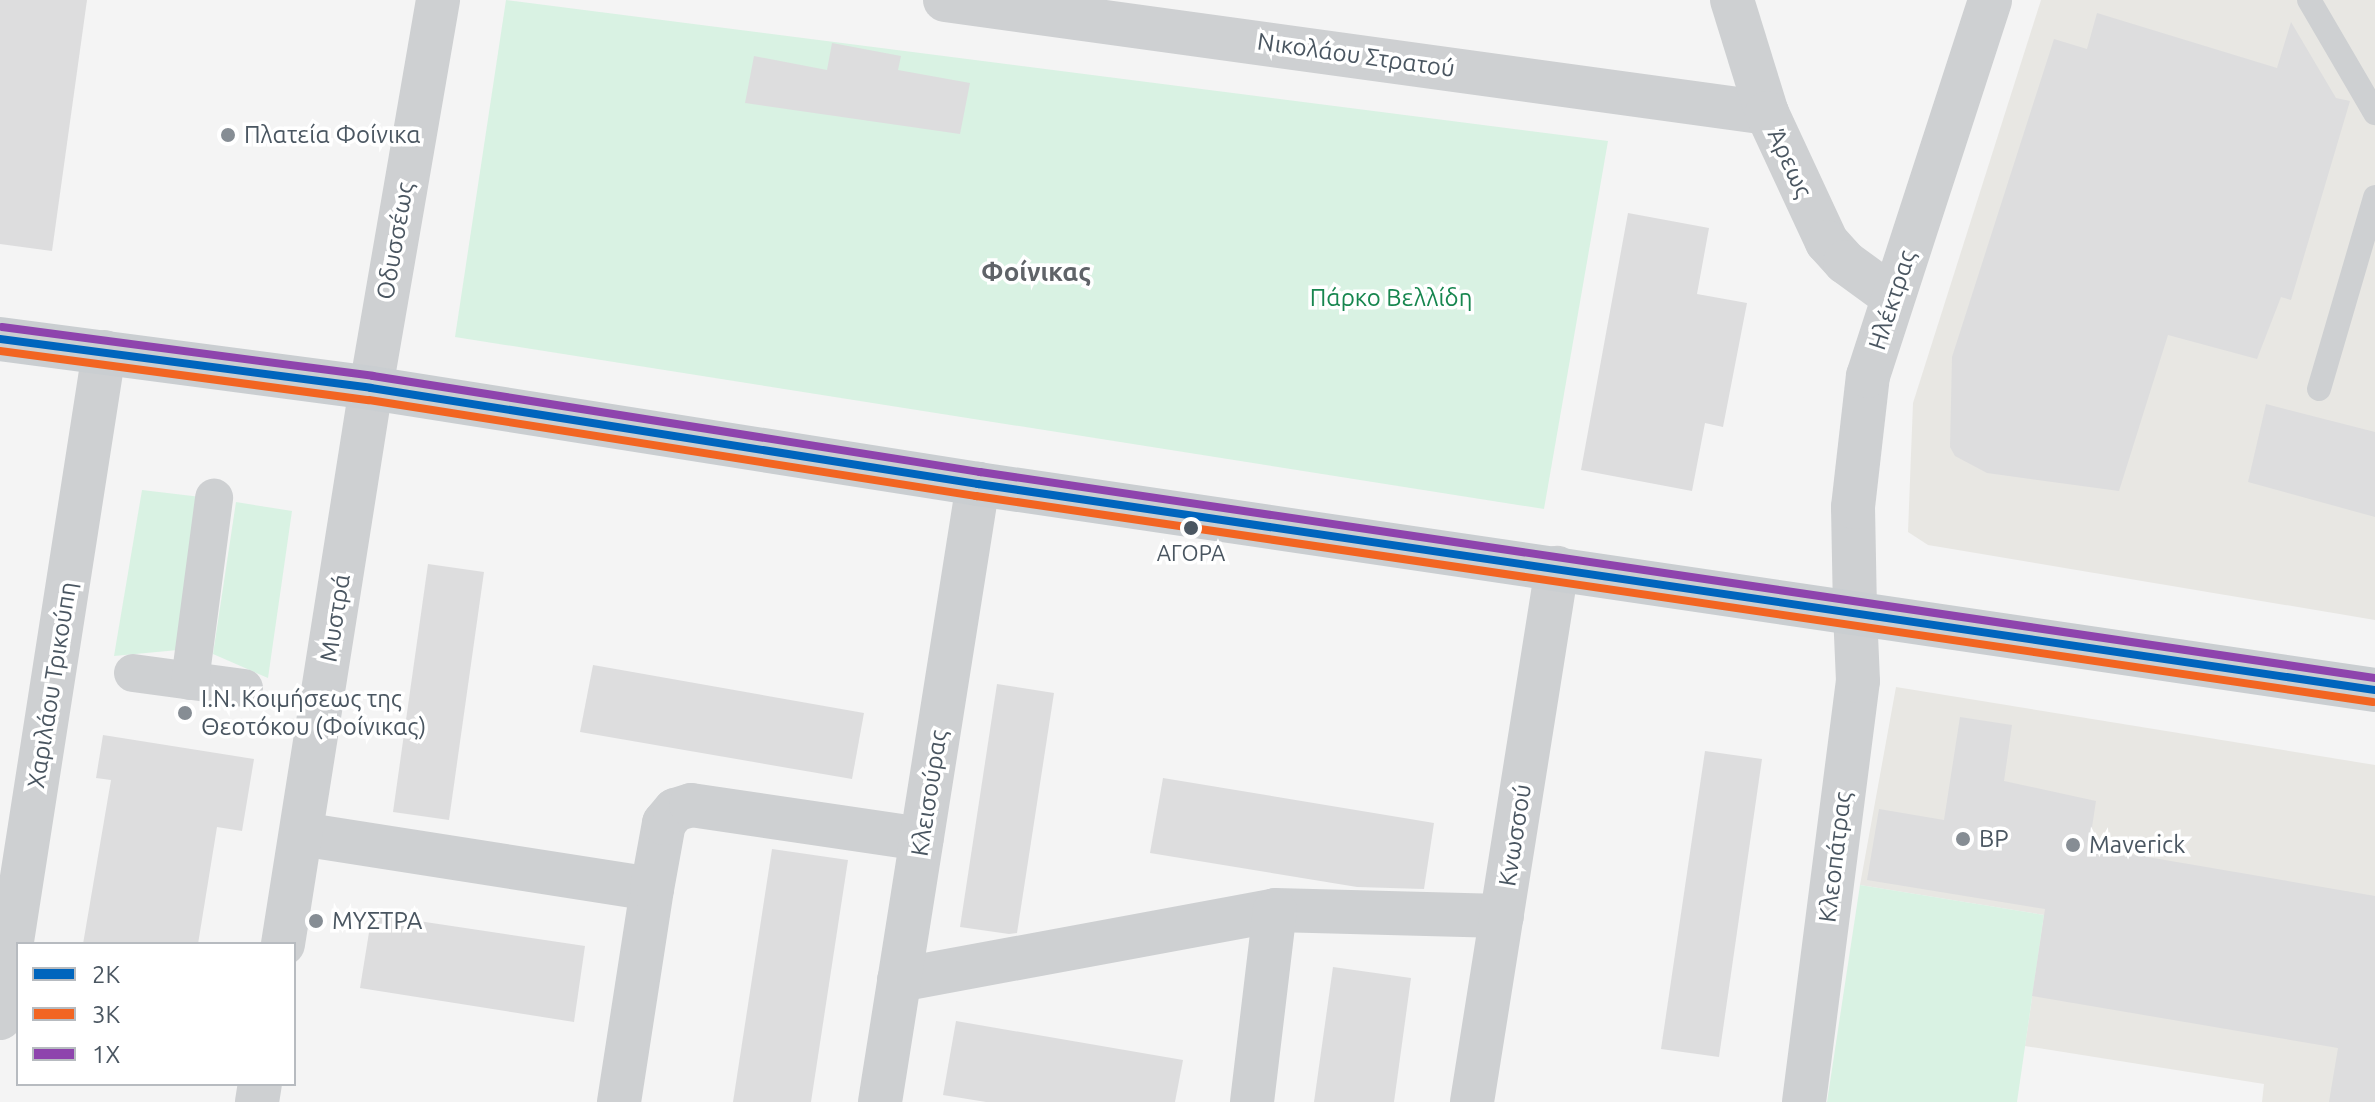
<!DOCTYPE html>
<meta charset="utf-8">
<style>
body{margin:0}
#map{position:relative;width:2375px;height:1102px;overflow:hidden;background:#f4f4f4;font-family:Ubuntu,sans-serif}
div>[style]{position:absolute}
.commercial>*{inset:0;background:#e8e7e3}
.green>*{inset:0;background:#d9f2e3}
.building>*{inset:0;background:#ddddde}
.service>*{height:24px;margin:-12px;padding:0 12px;transform-origin:12px;border-radius:12px;background:#ced0d2}
.pedestrian>*{height:38px;margin:-19px;padding:0 19px;transform-origin:19px;border-radius:19px;background:#ced0d2}
.minor>*{height:44px;margin:-22px;padding:0 22px;transform-origin:22px;border-radius:22px;background:#ced0d2}
.tertiary>*{height:44px;margin:-22px;padding:0 22px;transform-origin:22px;border-radius:22px;background:#ced0d2}
.primary>*{height:44px;margin:-22px;padding:0 22px;transform-origin:22px;border-radius:22px;background:#caced1}
.bus-1>*{height:8px;margin:-4px;padding:0 4px;transform-origin:4px;border-radius:4px;background:#0065bd}
.bus-2>*{height:8px;margin:-4px;padding:0 4px;transform-origin:4px;border-radius:4px;background:#f26522}
.bus-3>*{height:8px;margin:-4px;padding:0 4px;transform-origin:4px;border-radius:4px;background:#8e44ad}
.dots>*{width:22px;height:22px;translate:-50% -50%;box-sizing:border-box;border:4px solid #fff;border-radius:50%}
span{translate:-50% -50%;white-space:nowrap;text-align:center;line-height:1.15;-webkit-text-stroke:7px #fff;paint-order:stroke}
.bus-label{font-size:22px;color:#4a5661}
.street-label{font-size:24px;color:#4a5661}
.poi-label{font-size:24px;color:#4a5661}
.left{translate:0 -50%;text-align:left}
.park-label{font-size:24px;color:#17864f}
.neighbourhood-label{font-size:26px;color:#5f6368;font-weight:700}
.legend{position:absolute;left:16px;top:942px;width:280px;height:144px;box-sizing:border-box;background:#fff;border:2px solid #b7bbc0;margin:0;padding:10px 14px;list-style:none;font-size:24px;color:#4a5661}
.legend li{display:flex;align-items:center;gap:16px;height:40px}
.legend b{width:40px;border:2px solid #b7bbc0}
</style>
<div id="map">
<div class="commercial">
<div style="clip-path:polygon(2041px 0,2375px 0,2375px 620px,1928px 545px,1908px 532px,1913px 403px)"></div>
<div style="clip-path:polygon(1896px 687px,2375px 765px,2375px 1102px,2262px 1102px,2264px 1084px,2025px 1046px,2044px 915px,1860px 885px)"></div>
</div>
<div class="green">
<div style="clip-path:polygon(506px 0,1608px 141px,1544px 509px,455px 337px)"></div>
<div style="clip-path:polygon(142px 490px,201px 497px,178px 650px,114px 656px)"></div>
<div style="clip-path:polygon(236px 502px,292px 511px,268px 678px,213px 654px)"></div>
<div style="clip-path:polygon(1860px 885px,2044px 915px,2017px 1102px,1827px 1102px)"></div>
</div>
<div class="building">
<div style="clip-path:polygon(0 0,87px 0,52px 251px,0 244px)"></div>
<div style="clip-path:polygon(2097px 13px,2277px 68px,2291px 22px,2336px 98px,2350px 101px,2291px 300px,2281px 297px,2257px 359px,2168px 335px,2119px 491px,1987px 473px,1955px 456px,1950px 447px,1952px 357px,2054px 39px,2087px 49px)"></div>
<div style="clip-path:polygon(832px 43px,901px 56px,898px 70px,970px 83px,960px 134px,745px 103px,754px 56px,827px 70px)"></div>
<div style="clip-path:polygon(1628px 213px,1709px 228px,1697px 294px,1747px 303px,1723px 427px,1705px 423px,1692px 491px,1581px 470px)"></div>
<div style="clip-path:polygon(2266px 404px,2375px 432px,2375px 517px,2248px 482px)"></div>
<div style="clip-path:polygon(428px 564px,484px 572px,449px 820px,393px 812px)"></div>
<div style="clip-path:polygon(593px 665px,864px 713px,852px 779px,580px 732px)"></div>
<div style="clip-path:polygon(997px 684px,1054px 693px,1017px 933px,1009px 934px,960px 927px)"></div>
<div style="clip-path:polygon(1960px 717px,2012px 725px,2004px 781px,2096px 801px,2089px 847px,2375px 896px,2375px 1102px,2329px 1102px,2338px 1048px,2032px 996px,2045px 909px,1867px 880px,1879px 809px,1944px 820px)"></div>
<div style="clip-path:polygon(103px 735px,254px 759px,242px 831px,217px 827px,198px 944px,83px 944px,111px 780px,96px 778px)"></div>
<div style="clip-path:polygon(1705px 751px,1762px 759px,1719px 1057px,1661px 1049px)"></div>
<div style="clip-path:polygon(1163px 778px,1434px 823px,1424px 889px,1357px 887px,1150px 853px)"></div>
<div style="clip-path:polygon(772px 849px,848px 860px,811px 1102px,733px 1102px)"></div>
<div style="clip-path:polygon(372px 914px,585px 946px,574px 1022px,360px 988px)"></div>
<div style="clip-path:polygon(1333px 967px,1411px 978px,1394px 1102px,1314px 1102px)"></div>
<div style="clip-path:polygon(956px 1021px,1183px 1060px,1175px 1102px,986px 1102px,943px 1095px)"></div>
</div>
<div class="service">
<div style="left:2309px;top:0;width:131px;rotate:59.7deg"></div>
<div style="left:2319px;top:389px;width:200px;rotate:-73.7deg"></div>
</div>
<div class="pedestrian">
<div style="left:133px;top:673px;width:112px;rotate:7.7deg"></div>
<div style="left:190px;top:681px;width:185px;rotate:-82.5deg"></div>
</div>
<div class="minor">
<div style="left:945px;top:0;width:830px;rotate:7.83deg"></div>
<div style="left:1732px;top:0;width:118px;rotate:72.8deg"></div>
<div style="left:1767px;top:113px;width:142px;rotate:65.1deg"></div>
<div style="left:1827px;top:242px;width:27px;rotate:48deg"></div>
<div style="left:1845px;top:262px;width:59px;rotate:36.1deg"></div>
<div style="left:301px;top:834px;width:355px;rotate:8.9deg"></div>
<div style="left:652px;top:889px;width:216px;rotate:98.8deg"></div>
<div style="left:652px;top:889px;width:67px;rotate:-79.7deg"></div>
<div style="left:664px;top:823px;width:17px;rotate:-50deg"></div>
<div style="left:675px;top:810px;width:17px;rotate:-17deg"></div>
<div style="left:691px;top:805px;width:233px;rotate:8.4deg"></div>
<div style="left:283px;top:944px;width:563px;rotate:-81.01deg"></div>
<div style="left:899px;top:980px;width:382px;rotate:-10.5deg"></div>
<div style="left:1275px;top:910px;width:227px;rotate:1.5deg"></div>
<div style="left:0;top:1018px;width:674px;rotate:-81.12deg"></div>
<div style="left:257px;top:1102px;width:18px;rotate:-81deg"></div>
<div style="left:880px;top:1102px;width:626px;rotate:-80.99deg"></div>
<div style="left:1252px;top:1102px;width:193px;rotate:-83.2deg"></div>
<div style="left:1472px;top:1102px;width:541px;rotate:-80.96deg"></div>
<div style="left:1804px;top:1102px;width:424px;rotate:-82.7deg"></div>
<div style="left:1858px;top:681px;width:70px;rotate:-92.5deg"></div>
</div>
<div class="tertiary">
<div style="left:371px;top:388px;width:394px;rotate:-80.2deg"></div>
<div style="left:1855px;top:611px;width:104px;rotate:-91.1deg"></div>
<div style="left:1853px;top:507px;width:132px;rotate:-83.5deg"></div>
<div style="left:1868px;top:376px;width:395px;rotate:-72deg"></div>
</div>
<div class="primary">
<div style="left:0;top:339px;width:374px;rotate:7.5deg"></div>
<div style="left:371px;top:388px;width:615px;rotate:8.99deg"></div>
<div style="left:978px;top:484px;width:1412px;rotate:8.39deg"></div>
</div>
<div class="bus-1">
<div style="left:0;top:339px;width:374px;rotate:7.5deg"></div>
<div style="left:371px;top:388px;width:615px;rotate:8.99deg"></div>
<div style="left:978px;top:484px;width:1412px;rotate:8.39deg"></div>
</div>
<div class="bus-2">
<div style="left:0;top:351px;width:372px;rotate:7.6deg"></div>
<div style="left:369px;top:400px;width:615px;rotate:8.99deg"></div>
<div style="left:976px;top:496px;width:1412px;rotate:8.39deg"></div>
</div>
<div class="bus-3">
<div style="left:2px;top:327px;width:374px;rotate:7.5deg"></div>
<div style="left:373px;top:376px;width:615px;rotate:8.99deg"></div>
<div style="left:980px;top:472px;width:1410px;rotate:8.4deg"></div>
</div>
<div class="dots">
<div style="left:228px;top:135px;background:#868d94"></div>
<div style="left:1191px;top:528px;background:#4a5661"></div>
<div style="left:185px;top:713px;background:#868d94"></div>
<div style="left:1963px;top:839px;background:#868d94"></div>
<div style="left:2073px;top:845px;background:#868d94"></div>
<div style="left:316px;top:921px;background:#868d94"></div>
</div>
<div class="bus-label">
<span style="left:1191px;top:553px">ΑΓΟΡΑ</span>
</div>
<div class="street-label">
<span style="left:1356px;top:55px;rotate:8deg">Νικολάου Στρατού</span>
<span style="left:1790px;top:163px;rotate:65deg">Άρεως</span>
<span style="left:395px;top:241px;rotate:-80deg">Οδυσσέως</span>
<span style="left:1892px;top:300px;rotate:-72deg">Ηλέκτρας</span>
<span style="left:335px;top:618px;rotate:-81deg">Μυστρά</span>
<span style="left:52px;top:685px;rotate:-81deg">Χαριλάου Τρικούπη</span>
<span style="left:929px;top:793px;rotate:-81deg">Κλεισούρας</span>
<span style="left:1515px;top:835px;rotate:-81deg">Κνωσσού</span>
<span style="left:1835px;top:857px;rotate:-83deg">Κλεοπάτρας</span>
</div>
<div class="poi-label">
<span class="left" style="left:244px;top:135px">Πλατεία Φοίνικα</span>
<span class="left" style="left:201px;top:713px">Ι.Ν. Κοιμήσεως της<br>Θεοτόκου (Φοίνικας)</span>
<span class="left" style="left:1979px;top:839px">BP</span>
<span class="left" style="left:2089px;top:845px">Maverick</span>
<span class="left" style="left:332px;top:921px">ΜΥΣΤΡΑ</span>
</div>
<div class="park-label">
<span style="left:1391px;top:298px">Πάρκο Βελλίδη</span>
</div>
<div class="neighbourhood-label">
<span style="left:1036px;top:272px">Φοίνικας</span>
</div>
<ul class="legend">
<li><b style="height:10px;background:#0065bd"></b>2Κ</li>
<li><b style="height:10px;background:#f26522"></b>3Κ</li>
<li><b style="height:10px;background:#8e44ad"></b>1Χ</li>
</ul>
</div>
